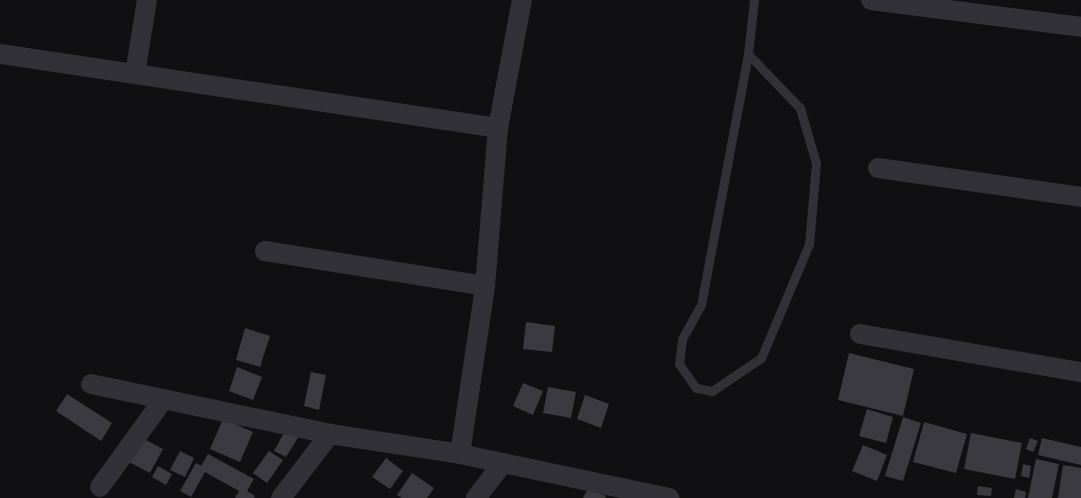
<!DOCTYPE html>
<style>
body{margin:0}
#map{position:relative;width:1081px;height:498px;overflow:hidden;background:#101012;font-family:Signika,sans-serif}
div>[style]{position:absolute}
.building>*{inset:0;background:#3a3a40}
.lane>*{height:9px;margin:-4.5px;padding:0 4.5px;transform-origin:4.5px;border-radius:4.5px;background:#313137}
.street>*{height:20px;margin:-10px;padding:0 10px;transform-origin:10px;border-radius:10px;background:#313137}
span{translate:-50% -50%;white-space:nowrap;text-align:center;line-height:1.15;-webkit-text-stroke:4.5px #0b0b0d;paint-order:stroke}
</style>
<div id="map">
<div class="building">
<div style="clip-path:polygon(526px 322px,555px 326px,552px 352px,523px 349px)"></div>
<div style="clip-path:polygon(245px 328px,270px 336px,260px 367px,236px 360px)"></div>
<div style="clip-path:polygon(849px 353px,914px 369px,903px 416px,838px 400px)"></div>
<div style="clip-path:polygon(237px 367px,262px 377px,253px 400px,229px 391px)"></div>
<div style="clip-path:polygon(311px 372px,326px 375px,319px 410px,304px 406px)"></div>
<div style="clip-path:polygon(523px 383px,543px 391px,533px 415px,513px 406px)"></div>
<div style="clip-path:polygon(548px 387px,576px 392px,571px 418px,543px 413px)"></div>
<div style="clip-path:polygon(67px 394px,112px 423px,101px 441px,56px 411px)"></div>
<div style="clip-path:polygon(585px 395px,609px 404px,601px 428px,577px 419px)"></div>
<div style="clip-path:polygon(867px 409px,893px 417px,886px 443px,859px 436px)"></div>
<div style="clip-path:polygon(903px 417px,921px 423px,903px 481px,885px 476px)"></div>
<div style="clip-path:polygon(223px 419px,253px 432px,240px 462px,210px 449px)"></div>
<div style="clip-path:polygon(924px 422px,967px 434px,956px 473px,913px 462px)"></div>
<div style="clip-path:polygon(286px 429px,299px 436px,286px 457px,274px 451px)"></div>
<div style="clip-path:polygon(971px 433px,1022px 443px,1015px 479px,964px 469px)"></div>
<div style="clip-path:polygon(142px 438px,163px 449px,150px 473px,129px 462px)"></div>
<div style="clip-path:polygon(1030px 438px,1038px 441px,1033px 452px,1026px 449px)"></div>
<div style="clip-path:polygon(1042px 438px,1081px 447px,1081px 465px,1038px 455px)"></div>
<div style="clip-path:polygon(863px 445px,887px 455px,877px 481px,852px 471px)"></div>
<div style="clip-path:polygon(180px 451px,194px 458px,185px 477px,170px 470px)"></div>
<div style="clip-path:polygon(269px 451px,283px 460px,267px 483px,253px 473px)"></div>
<div style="clip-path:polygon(208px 454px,254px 479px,247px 491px,255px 496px,254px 498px,235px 498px,239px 491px,205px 472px,191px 497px,180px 491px,196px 463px,201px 466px)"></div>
<div style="clip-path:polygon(386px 458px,403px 471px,390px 489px,372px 477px)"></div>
<div style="clip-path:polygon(1036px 459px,1059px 464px,1052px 498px,1028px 498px)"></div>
<div style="clip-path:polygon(1023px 464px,1031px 466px,1029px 478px,1021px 476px)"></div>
<div style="clip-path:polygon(1063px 465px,1081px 468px,1081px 498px,1058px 498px)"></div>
<div style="clip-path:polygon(158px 466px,172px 474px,166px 485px,152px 477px)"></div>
<div style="clip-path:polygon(412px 473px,434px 488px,427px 498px,402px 498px,397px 495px)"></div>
<div style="clip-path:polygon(978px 486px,992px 488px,991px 496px,977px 495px)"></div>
<div style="clip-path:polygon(588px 488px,606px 496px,605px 498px,583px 498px)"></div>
<div style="clip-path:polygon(1016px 489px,1026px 492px,1025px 498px,1014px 498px)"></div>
</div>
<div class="lane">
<div style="left:748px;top:54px;width:75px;rotate:46.1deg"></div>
<div style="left:800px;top:108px;width:57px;rotate:73.8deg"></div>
<div style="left:816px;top:163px;width:81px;rotate:94.9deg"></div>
<div style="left:809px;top:244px;width:124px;rotate:112.8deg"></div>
<div style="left:761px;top:358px;width:59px;rotate:146deg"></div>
<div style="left:712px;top:391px;width:16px;rotate:-169deg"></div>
<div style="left:696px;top:388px;width:29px;rotate:-125deg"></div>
<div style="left:679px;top:364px;width:25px;rotate:-83deg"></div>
<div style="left:682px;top:339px;width:39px;rotate:-61deg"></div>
<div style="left:701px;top:305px;width:255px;rotate:-79.4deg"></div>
<div style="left:748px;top:54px;width:54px;rotate:-83.7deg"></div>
</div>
<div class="street">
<div style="left:871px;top:0;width:212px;rotate:7.3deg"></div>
<div style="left:0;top:54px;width:503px;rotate:8.45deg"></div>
<div style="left:135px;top:74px;width:75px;rotate:-80.8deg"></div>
<div style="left:878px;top:168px;width:205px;rotate:8.1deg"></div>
<div style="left:265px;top:251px;width:223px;rotate:9deg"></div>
<div style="left:860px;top:334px;width:224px;rotate:9.8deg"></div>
<div style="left:91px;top:384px;width:244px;rotate:11.8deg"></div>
<div style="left:330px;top:434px;width:132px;rotate:8.7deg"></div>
<div style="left:460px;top:454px;width:214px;rotate:11.9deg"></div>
<div style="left:460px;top:454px;width:170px;rotate:-81.5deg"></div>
<div style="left:485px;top:286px;width:159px;rotate:-85.3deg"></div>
<div style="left:498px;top:128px;width:130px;rotate:-79.4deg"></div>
<div style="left:100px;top:487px;width:107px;rotate:-54.1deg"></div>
<div style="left:281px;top:498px;width:81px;rotate:-52.6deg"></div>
<div style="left:476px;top:498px;width:44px;rotate:-52.4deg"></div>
</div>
</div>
